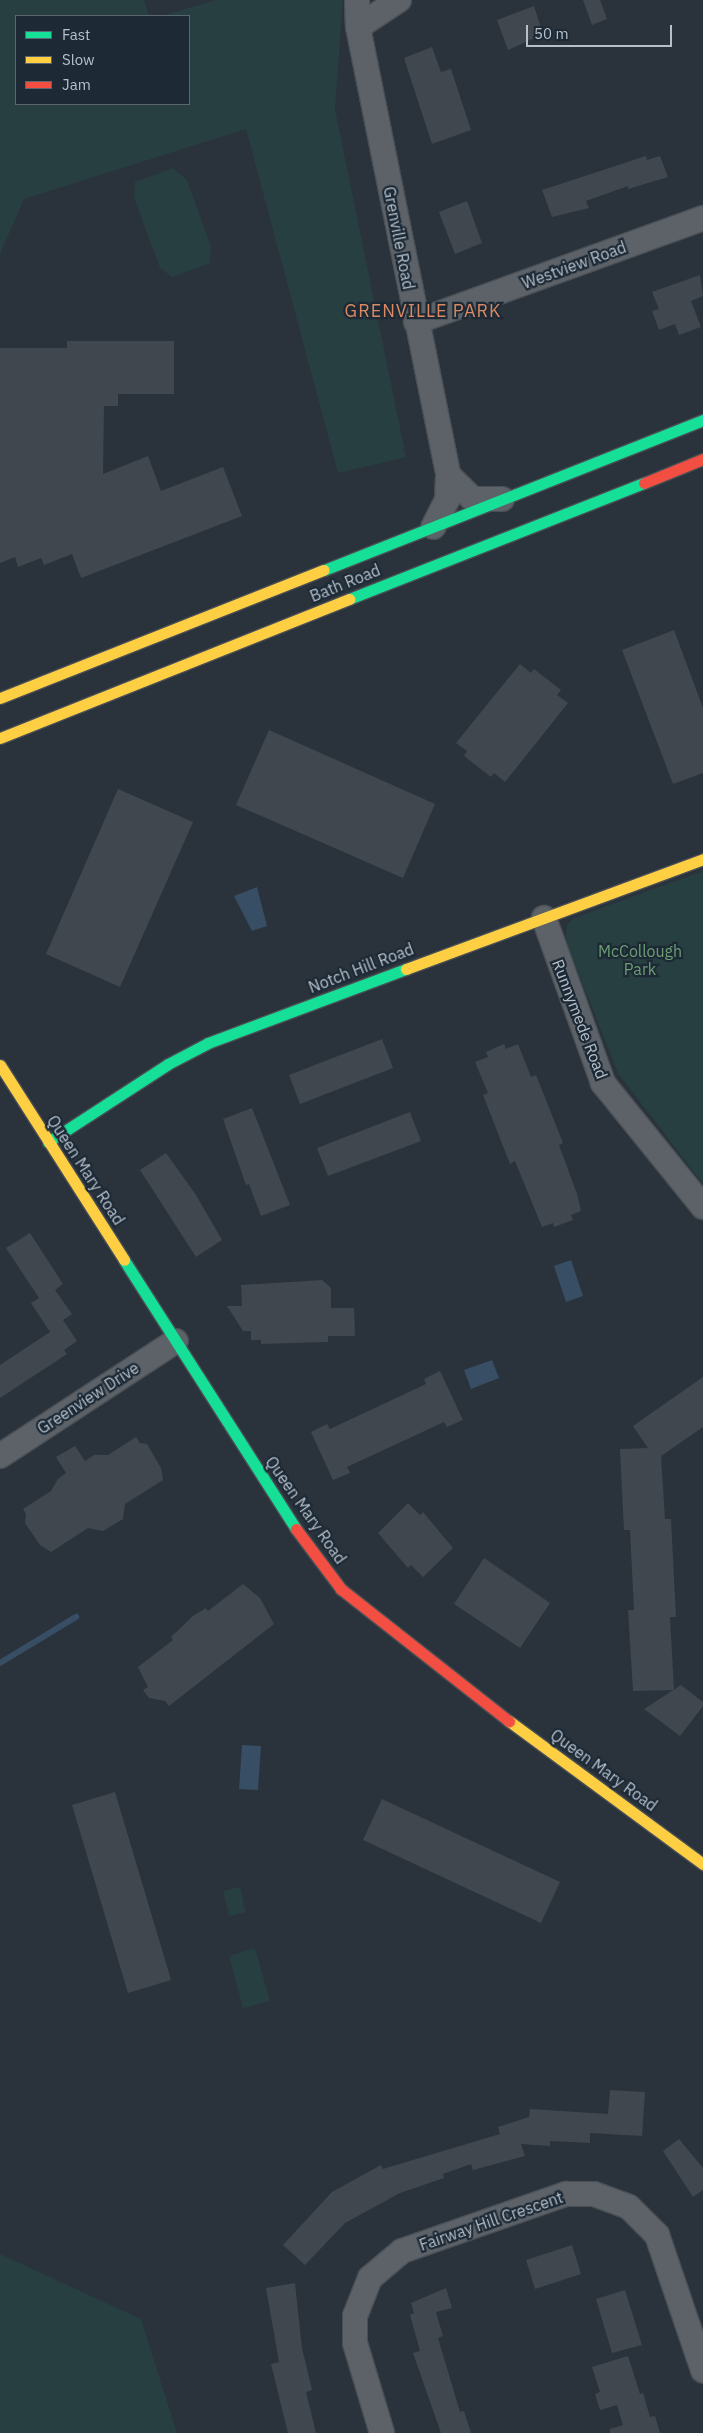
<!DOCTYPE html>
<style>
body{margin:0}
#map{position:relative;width:703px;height:2433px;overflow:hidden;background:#2a333b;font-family:"IBM Plex Sans",sans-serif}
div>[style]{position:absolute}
.green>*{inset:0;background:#273f41}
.water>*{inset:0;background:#374e65}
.stream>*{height:5.5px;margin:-2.75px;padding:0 2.75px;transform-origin:2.75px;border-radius:2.75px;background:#374e65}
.building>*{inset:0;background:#40474e}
.roads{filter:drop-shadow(1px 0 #494f55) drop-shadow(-1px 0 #494f55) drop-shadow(0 1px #494f55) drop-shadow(0 -1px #494f55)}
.street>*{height:24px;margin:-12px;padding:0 12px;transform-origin:12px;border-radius:12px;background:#5c6268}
.fast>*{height:11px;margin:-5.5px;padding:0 5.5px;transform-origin:5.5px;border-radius:5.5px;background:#16e098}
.slow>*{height:11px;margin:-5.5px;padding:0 5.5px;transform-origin:5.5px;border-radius:5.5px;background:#ffcf43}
.jam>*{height:11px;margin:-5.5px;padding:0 5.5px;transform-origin:5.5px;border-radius:5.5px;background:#f24e42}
span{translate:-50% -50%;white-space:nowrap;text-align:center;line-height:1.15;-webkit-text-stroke:4.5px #1d2a36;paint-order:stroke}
.street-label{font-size:16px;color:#b5c0cb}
.park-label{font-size:16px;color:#6b9d72}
.neighbourhood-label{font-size:18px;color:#d98a62;letter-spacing:1px}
.legend{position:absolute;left:15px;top:15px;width:175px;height:90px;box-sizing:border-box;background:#1d2a36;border:1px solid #5a6672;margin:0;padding:6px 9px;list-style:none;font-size:15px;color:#b5c0cb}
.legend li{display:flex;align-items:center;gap:10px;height:25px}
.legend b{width:25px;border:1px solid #5a6672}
.scale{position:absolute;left:526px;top:25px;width:146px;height:22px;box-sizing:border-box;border:2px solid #b5c0cb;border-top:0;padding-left:6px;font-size:15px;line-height:18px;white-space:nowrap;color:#b5c0cb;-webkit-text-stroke:4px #1d2a36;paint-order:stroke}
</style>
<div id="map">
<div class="green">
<div style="clip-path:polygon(0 0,144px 0,149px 16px,16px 16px,16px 104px,189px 104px,189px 16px,162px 16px,216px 0,343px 0,335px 109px,406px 457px,338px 473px,246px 129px,24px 199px,0 254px)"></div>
<div style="clip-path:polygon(173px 168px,187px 180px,211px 246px,210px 263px,172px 277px,160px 268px,134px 198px,135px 182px)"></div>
<div style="clip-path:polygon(703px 871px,703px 1184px,618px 1073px,566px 942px,567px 925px,574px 918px)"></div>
<div style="clip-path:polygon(240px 1887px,246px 1912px,229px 1916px,223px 1891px)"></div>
<div style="clip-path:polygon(255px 1948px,270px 2001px,243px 2008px,229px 1956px)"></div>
<div style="clip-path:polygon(0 2254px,141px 2319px,177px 2433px,0 2433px)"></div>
</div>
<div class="water">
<div style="clip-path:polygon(257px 887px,267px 926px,252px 931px,234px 896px)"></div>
<div style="clip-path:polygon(571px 1260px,583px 1296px,566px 1302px,554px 1266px)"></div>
<div style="clip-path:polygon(492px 1360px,499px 1378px,471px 1389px,464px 1370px)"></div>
<div style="clip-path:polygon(242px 1745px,261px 1746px,258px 1790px,239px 1789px)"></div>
</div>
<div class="stream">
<div style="left:0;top:1663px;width:89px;rotate:-31.2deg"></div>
</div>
<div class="building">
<div style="clip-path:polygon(583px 0,600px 0,607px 19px,592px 25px)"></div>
<div style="clip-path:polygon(534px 6px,543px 34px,508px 50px,497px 20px)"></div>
<div style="clip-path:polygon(432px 47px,441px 72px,451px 69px,471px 130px,432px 144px,404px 58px)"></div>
<div style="clip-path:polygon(646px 156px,647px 160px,660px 156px,668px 177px,628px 189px,628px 186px,586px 201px,589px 208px,552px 217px,542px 190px)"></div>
<div style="clip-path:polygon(467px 201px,482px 243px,455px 254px,439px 212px)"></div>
<div style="clip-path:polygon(700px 275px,703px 296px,691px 301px,701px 327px,679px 335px,675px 324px,659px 330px,652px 311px,659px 309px,652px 292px)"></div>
<div style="clip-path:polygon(67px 341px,174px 341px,174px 394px,118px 394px,118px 406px,104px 406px,103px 474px,148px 456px,161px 491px,223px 467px,242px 516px,81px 578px,72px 554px,44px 565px,41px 558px,18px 567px,15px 557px,0 563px,0 348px,67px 348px)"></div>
<div style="clip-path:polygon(674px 630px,703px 708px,703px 773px,673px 784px,622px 650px)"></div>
<div style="clip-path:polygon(520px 664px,531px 673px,534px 669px,561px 690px,557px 695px,568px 703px,505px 782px,494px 773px,491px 777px,464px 756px,467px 751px,456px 743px)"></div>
<div style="clip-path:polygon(269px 730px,435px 804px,403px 878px,236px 805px)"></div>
<div style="clip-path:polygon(118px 789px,193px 822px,120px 987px,46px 954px)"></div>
<div style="clip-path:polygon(382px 1039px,393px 1068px,300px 1104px,289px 1075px)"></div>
<div style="clip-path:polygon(504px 1044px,506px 1049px,518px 1044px,531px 1077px,536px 1075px,563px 1143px,559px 1145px,577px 1194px,581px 1211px,571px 1215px,573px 1220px,554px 1227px,553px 1223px,542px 1227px,515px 1161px,510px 1164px,483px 1095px,488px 1093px,475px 1062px,488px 1057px,486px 1052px)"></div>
<div style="clip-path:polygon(252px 1108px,290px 1205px,261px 1216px,249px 1184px,246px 1185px,223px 1119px)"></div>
<div style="clip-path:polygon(410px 1112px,421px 1141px,328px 1176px,317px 1148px)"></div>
<div style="clip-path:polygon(166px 1153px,196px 1195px,222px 1240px,196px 1257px,140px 1170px)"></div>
<div style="clip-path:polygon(30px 1233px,63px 1284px,55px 1290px,72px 1314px,63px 1320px,77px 1341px,64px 1350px,67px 1354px,0 1398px,0 1365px,50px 1332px,31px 1303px,39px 1298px,6px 1248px)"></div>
<div style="clip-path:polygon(322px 1280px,331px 1288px,331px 1308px,354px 1308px,355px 1336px,328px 1336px,328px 1342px,261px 1344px,261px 1340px,251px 1340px,251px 1331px,243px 1331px,227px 1306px,242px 1306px,241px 1285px)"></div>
<div style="clip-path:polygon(440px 1371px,463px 1420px,447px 1427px,444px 1422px,347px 1467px,350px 1473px,333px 1480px,311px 1432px,327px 1424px,330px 1429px,426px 1384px,424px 1379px)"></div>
<div style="clip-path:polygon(703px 1377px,703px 1427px,661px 1456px,665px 1519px,671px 1519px,676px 1617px,670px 1617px,674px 1690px,633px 1691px,628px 1610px,634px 1610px,630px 1530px,624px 1530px,620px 1449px,648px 1448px,633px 1426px)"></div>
<div style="clip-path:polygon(136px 1437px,140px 1443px,147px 1444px,161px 1468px,163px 1480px,125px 1504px,123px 1519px,103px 1531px,88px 1528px,51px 1552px,40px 1545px,25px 1523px,26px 1514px,23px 1509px,51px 1491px,58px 1479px,66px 1473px,56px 1457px,75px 1446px,85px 1461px,94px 1455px,108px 1455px)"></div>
<div style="clip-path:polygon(408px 1503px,420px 1515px,423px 1512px,453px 1548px,423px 1577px,411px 1565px,408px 1568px,378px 1533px)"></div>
<div style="clip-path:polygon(484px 1558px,550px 1603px,520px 1648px,454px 1604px)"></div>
<div style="clip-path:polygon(243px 1584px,260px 1598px,274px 1624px,169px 1706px,165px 1701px,149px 1698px,143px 1690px,148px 1687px,138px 1667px,173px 1640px,171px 1637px,193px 1616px,206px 1608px,208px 1611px)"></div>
<div style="clip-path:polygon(681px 1685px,703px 1702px,703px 1706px,680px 1736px,644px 1709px)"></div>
<div style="clip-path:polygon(115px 1792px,171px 1980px,128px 1993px,72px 1805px)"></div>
<div style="clip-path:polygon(382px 1799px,560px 1882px,541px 1923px,363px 1840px)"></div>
<div style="clip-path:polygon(610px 2090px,645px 2092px,642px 2136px,590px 2133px,590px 2143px,550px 2141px,550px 2146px,521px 2144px,525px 2156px,473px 2170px,471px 2164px,443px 2174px,444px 2178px,400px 2193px,345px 2223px,305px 2265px,283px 2245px,332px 2192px,381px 2165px,383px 2169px,500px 2134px,498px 2127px,529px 2117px,530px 2109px,608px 2114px)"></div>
<div style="clip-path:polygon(679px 2139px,703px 2168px,703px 2190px,693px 2197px,663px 2151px)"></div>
<div style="clip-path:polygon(572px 2245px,581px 2274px,535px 2289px,526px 2260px)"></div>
<div style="clip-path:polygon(295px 2283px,302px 2348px,312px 2390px,306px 2392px,316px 2433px,288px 2433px,271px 2364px,279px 2362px,266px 2288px)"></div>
<div style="clip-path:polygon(446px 2288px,452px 2308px,436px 2312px,443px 2336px,438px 2338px,460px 2412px,464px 2411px,471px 2433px,441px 2433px,413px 2353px,420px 2351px,410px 2315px,414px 2313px,411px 2303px)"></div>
<div style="clip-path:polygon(625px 2290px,642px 2345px,612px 2353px,596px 2299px)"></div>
<div style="clip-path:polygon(628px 2356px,640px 2394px,643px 2393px,650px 2417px,655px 2416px,660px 2433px,610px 2433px,610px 2429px,623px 2425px,617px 2405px,600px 2410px,595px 2394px,600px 2392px,592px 2367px)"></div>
</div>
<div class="roads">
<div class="street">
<div style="left:357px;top:0;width:27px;rotate:88deg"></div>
<div style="left:358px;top:27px;width:457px;rotate:78.6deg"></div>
<div style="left:448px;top:475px;width:25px;rotate:92deg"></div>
<div style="left:447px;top:500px;width:30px;rotate:117deg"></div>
<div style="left:358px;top:27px;width:49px;rotate:-33.4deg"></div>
<div style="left:416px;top:322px;width:305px;rotate:-19.9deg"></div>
<div style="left:448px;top:475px;width:35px;rotate:44deg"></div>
<div style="left:473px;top:499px;width:29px"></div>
<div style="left:544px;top:918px;width:175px;rotate:70.3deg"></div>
<div style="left:603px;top:1083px;width:159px;rotate:51.1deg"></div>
<div style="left:0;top:1456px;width:210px;rotate:-33.2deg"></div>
<div style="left:382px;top:2433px;width:94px;rotate:-106.7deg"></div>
<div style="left:355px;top:2343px;width:27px;rotate:-90deg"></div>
<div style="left:355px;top:2316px;width:41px;rotate:-68.5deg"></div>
<div style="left:370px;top:2278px;width:42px;rotate:-40.2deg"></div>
<div style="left:402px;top:2251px;width:174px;rotate:-19.2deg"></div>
<div style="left:566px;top:2194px;width:28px"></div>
<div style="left:594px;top:2194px;width:37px;rotate:20deg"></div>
<div style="left:629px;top:2207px;width:40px;rotate:45deg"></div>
<div style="left:657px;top:2235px;width:143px;rotate:71.2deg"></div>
</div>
<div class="fast">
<div style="left:324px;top:570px;width:408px;rotate:-21.6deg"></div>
<div style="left:349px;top:599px;width:317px;rotate:-21.5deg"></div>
<div style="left:48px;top:1142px;width:143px;rotate:-33deg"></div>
<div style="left:168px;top:1064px;width:45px;rotate:-27.7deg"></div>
<div style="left:208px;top:1043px;width:211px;rotate:-20.5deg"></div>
<div style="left:124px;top:1260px;width:319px;rotate:57.4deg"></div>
</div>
<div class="slow">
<div style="left:0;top:698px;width:348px;rotate:-21.6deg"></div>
<div style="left:0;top:738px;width:376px;rotate:-21.7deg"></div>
<div style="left:406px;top:969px;width:317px;rotate:-20.3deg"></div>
<div style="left:0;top:1065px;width:231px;rotate:57.5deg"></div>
<div style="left:509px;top:1721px;width:241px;rotate:36.4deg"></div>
</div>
<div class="jam">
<div style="left:644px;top:483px;width:64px;rotate:-22.1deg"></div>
<div style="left:296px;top:1529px;width:75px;rotate:53.1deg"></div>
<div style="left:341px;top:1589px;width:214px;rotate:38.2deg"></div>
</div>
</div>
<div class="street-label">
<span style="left:399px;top:238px;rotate:79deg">Grenville Road</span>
<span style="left:574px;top:265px;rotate:-20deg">Westview Road</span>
<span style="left:345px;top:583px;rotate:-22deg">Bath Road</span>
<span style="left:361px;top:968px;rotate:-21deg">Notch Hill Road</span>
<span style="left:580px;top:1019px;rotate:69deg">Runnymede Road</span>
<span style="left:86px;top:1170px;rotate:57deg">Queen Mary Road</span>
<span style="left:88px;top:1398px;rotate:-33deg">Greenview Drive</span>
<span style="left:306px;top:1510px;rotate:55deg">Queen Mary Road</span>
<span style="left:604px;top:1770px;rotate:36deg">Queen Mary Road</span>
<span style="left:491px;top:2221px;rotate:-19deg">Fairway Hill Crescent</span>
</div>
<div class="park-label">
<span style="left:640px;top:960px">McCollough<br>Park</span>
</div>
<div class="neighbourhood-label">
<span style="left:423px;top:311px">GRENVILLE PARK</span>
</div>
<ul class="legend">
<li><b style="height:6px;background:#16e098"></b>Fast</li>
<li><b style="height:6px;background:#ffcf43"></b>Slow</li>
<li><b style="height:6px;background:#f24e42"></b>Jam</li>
</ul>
<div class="scale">50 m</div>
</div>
